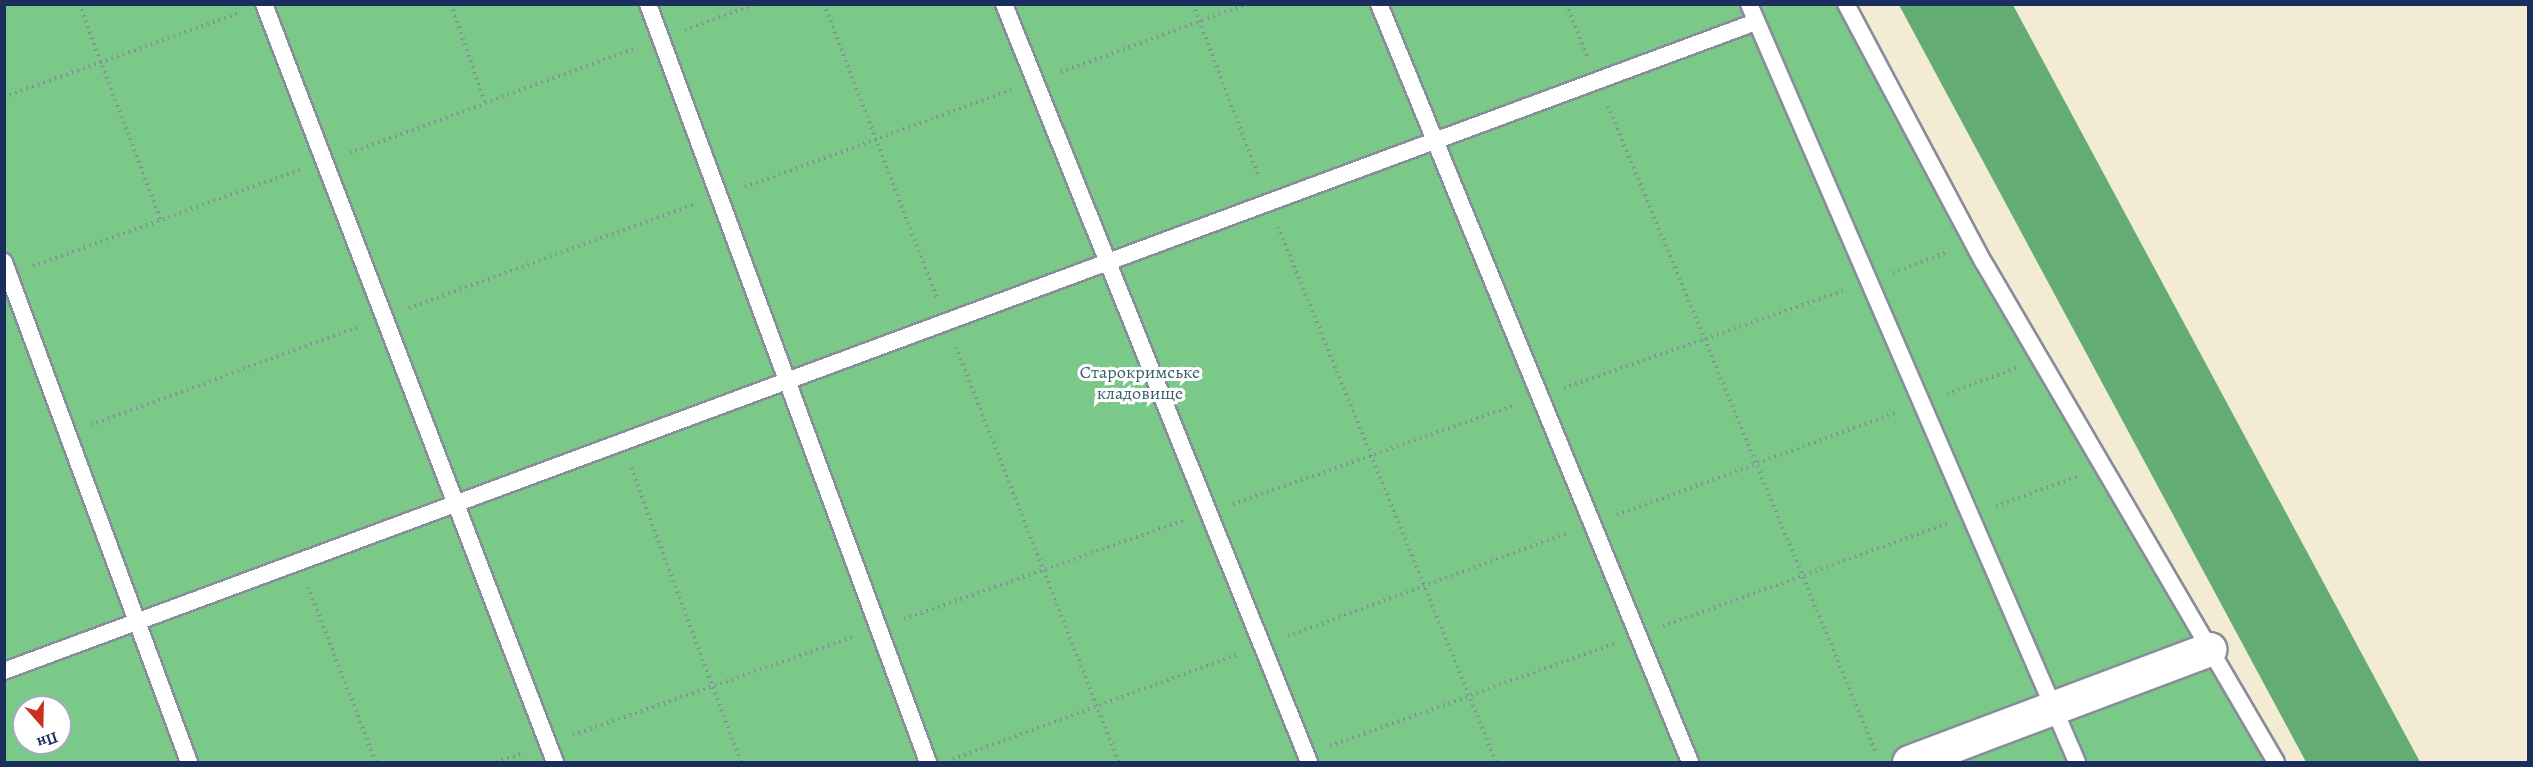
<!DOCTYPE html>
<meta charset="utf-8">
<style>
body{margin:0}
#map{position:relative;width:2533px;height:767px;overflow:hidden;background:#f4ebd5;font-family:Alegreya,serif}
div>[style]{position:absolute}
.green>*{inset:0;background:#7ac989}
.forest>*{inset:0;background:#63ad75}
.path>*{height:4px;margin-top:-2px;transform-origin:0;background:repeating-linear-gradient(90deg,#888d9a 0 1.5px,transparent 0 6px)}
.roads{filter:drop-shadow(2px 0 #888d9a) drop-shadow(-2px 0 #888d9a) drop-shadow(0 2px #888d9a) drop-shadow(0 -2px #888d9a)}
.service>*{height:16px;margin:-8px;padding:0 8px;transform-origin:8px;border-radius:8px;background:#fff}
.minor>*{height:33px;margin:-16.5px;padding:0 16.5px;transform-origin:16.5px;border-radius:16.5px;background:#fff}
span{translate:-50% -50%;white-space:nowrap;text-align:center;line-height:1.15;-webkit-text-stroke:6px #fff;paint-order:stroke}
.park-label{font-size:18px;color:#385d6b}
.frame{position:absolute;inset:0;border:6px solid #1b2f5e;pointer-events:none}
.north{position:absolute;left:12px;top:695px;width:60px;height:60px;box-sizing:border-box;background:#fff;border:2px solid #a4acbf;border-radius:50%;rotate:160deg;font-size:16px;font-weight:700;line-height:24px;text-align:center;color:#1b2f5e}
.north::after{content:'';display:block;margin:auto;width:21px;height:27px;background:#c8321e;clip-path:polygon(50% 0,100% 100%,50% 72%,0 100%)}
</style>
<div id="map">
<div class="green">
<div style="clip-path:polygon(evenodd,4px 5px,1846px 5px,2276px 762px,5px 762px,4px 5px,24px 707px,60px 707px,60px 743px,24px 743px,24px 707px)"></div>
</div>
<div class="forest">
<div style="clip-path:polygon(1899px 5px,2013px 5px,2420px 762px,2306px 762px)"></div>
</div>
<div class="path">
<div style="left:79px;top:4px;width:232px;rotate:69.3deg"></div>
<div style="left:451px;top:4px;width:105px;rotate:71deg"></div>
<div style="left:824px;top:4px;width:315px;rotate:69deg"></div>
<div style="left:1193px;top:4px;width:186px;rotate:69.2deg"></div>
<div style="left:1566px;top:4px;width:58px;rotate:67.8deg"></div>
<div style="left:685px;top:30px;width:75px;rotate:-20.4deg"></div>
<div style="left:1061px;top:72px;width:199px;rotate:-20deg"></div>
<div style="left:4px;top:97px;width:249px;rotate:-19.7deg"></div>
<div style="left:1608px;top:106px;width:700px;rotate:67.5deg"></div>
<div style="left:350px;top:153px;width:305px;rotate:-20.2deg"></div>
<div style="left:745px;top:187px;width:283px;rotate:-20deg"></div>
<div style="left:1278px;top:227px;width:578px;rotate:67.83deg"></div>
<div style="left:33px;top:266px;width:284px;rotate:-19.8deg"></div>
<div style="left:1893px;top:273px;width:58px;rotate:-21.3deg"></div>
<div style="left:409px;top:308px;width:304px;rotate:-20deg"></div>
<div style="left:956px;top:347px;width:446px;rotate:68.6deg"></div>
<div style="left:1564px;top:388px;width:295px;rotate:-19.2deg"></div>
<div style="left:1947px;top:394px;width:74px;rotate:-20.6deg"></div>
<div style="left:91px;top:425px;width:287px;rotate:-20.2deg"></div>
<div style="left:631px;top:468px;width:314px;rotate:69.5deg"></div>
<div style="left:1233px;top:504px;width:299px;rotate:-19.3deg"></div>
<div style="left:1996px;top:506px;width:88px;rotate:-19.9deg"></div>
<div style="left:1617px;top:515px;width:298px;rotate:-20.2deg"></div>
<div style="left:308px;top:587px;width:188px;rotate:68.8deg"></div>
<div style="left:904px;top:619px;width:296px;rotate:-19.4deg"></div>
<div style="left:1663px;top:626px;width:302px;rotate:-19.8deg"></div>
<div style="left:1288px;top:636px;width:298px;rotate:-20.2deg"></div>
<div style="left:573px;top:735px;width:299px;rotate:-19.3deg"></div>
<div style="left:1330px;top:746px;width:302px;rotate:-19.8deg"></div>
<div style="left:953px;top:759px;width:305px;rotate:-20.2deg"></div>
<div style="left:496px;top:762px;width:29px;rotate:-18deg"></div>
</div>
<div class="roads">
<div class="service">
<div style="left:264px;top:4px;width:812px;rotate:69deg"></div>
<div style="left:648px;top:4px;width:808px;rotate:69.73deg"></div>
<div style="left:1004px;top:4px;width:817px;rotate:68.08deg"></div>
<div style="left:1379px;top:4px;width:819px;rotate:67.69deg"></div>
<div style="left:1749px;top:4px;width:826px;rotate:66.6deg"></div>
<div style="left:1846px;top:4px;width:293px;rotate:62deg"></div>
<div style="left:1984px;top:263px;width:578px;rotate:59.67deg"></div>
<div style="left:4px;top:262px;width:533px;rotate:69.7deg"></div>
<div style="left:4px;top:671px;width:1868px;rotate:-20.33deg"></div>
</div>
<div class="minor">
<div style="left:1909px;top:762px;width:321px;rotate:-20.6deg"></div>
</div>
</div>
<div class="park-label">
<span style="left:1140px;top:383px">Старокримське<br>кладовище</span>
</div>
<div class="frame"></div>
<div class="north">Пн</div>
</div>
